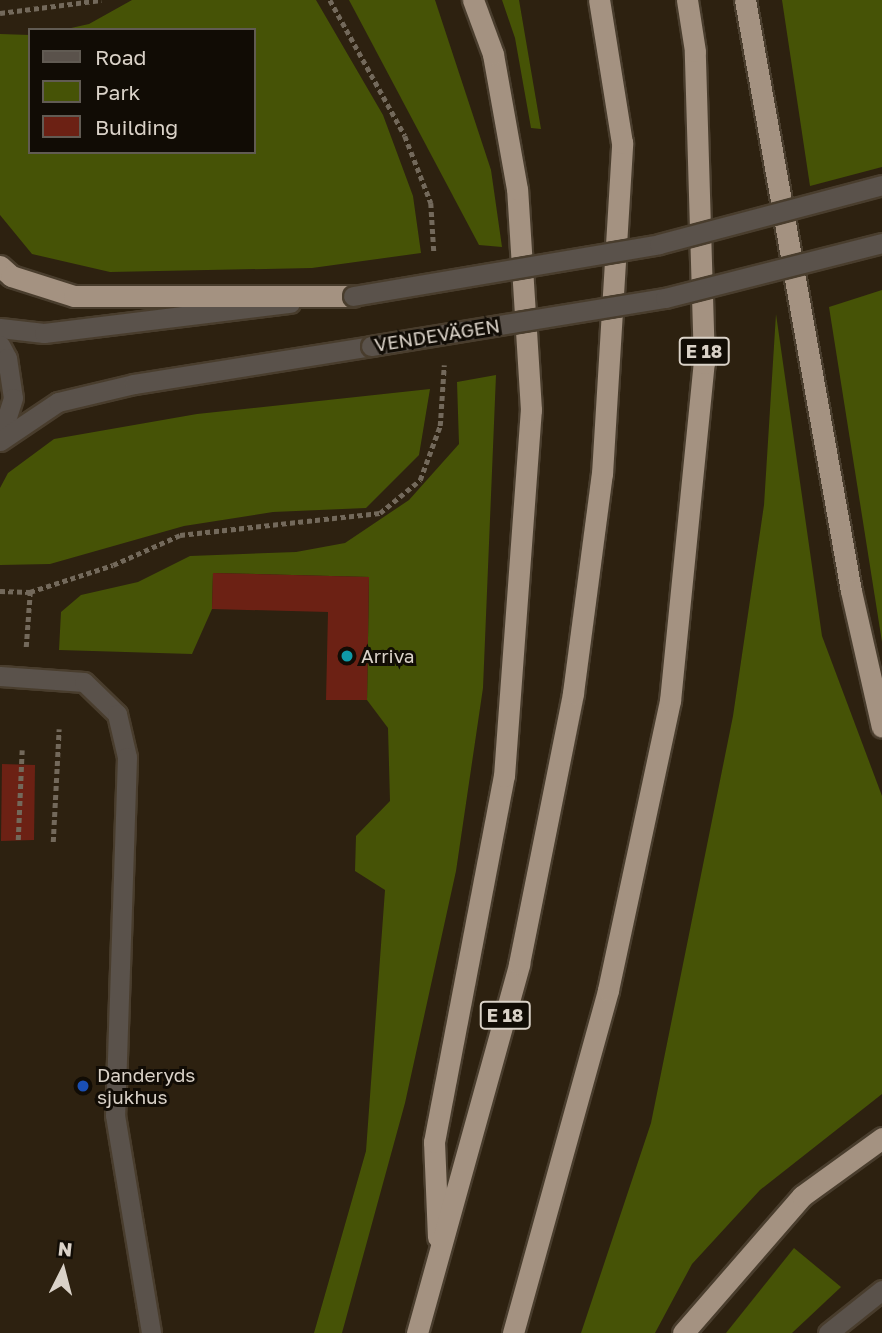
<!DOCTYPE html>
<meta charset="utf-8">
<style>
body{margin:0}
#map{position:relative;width:882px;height:1333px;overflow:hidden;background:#2d2110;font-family:"Golos Text",sans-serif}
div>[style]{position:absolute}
.green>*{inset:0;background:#465306}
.building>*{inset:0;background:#6c2114}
.path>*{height:4.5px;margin-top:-2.25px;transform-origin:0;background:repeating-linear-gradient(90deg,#73695b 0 5px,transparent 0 8.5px)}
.roads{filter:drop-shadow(2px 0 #493d2d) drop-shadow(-2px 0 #493d2d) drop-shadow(0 2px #493d2d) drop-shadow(0 -2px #493d2d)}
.service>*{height:19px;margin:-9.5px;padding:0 9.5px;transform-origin:9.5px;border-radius:9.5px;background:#5a524b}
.tertiary>*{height:19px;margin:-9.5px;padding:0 9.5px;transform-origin:9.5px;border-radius:9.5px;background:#5a524b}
.motorway>*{height:21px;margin:-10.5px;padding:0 10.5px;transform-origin:10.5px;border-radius:10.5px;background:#a49281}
.bridges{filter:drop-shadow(2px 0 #493d2d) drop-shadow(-2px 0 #493d2d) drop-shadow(0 2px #493d2d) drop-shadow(0 -2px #493d2d)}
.tertiary-bridge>*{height:19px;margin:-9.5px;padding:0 9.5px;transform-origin:9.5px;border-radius:9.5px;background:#5a524b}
.dots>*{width:19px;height:19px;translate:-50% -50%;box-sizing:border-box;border:4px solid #110c05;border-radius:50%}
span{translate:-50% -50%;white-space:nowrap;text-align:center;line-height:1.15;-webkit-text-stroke:6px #110c05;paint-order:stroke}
.shield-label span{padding:2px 5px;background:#110c05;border:2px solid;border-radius:5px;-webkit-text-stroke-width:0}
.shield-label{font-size:18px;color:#dad2c8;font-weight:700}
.street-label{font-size:19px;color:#dad2c8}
.poi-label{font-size:19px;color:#dad2c8}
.left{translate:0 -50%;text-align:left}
.legend{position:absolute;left:28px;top:28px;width:228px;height:126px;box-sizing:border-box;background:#110c05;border:2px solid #615b53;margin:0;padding:9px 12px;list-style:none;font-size:21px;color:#dad2c8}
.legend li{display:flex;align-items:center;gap:14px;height:35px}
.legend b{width:35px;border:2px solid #615b53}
.north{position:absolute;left:28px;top:1235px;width:70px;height:70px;-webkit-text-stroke:5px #110c05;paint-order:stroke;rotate:6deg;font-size:19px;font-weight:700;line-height:28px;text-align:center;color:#dad2c8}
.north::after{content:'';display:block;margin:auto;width:24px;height:32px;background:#dad2c8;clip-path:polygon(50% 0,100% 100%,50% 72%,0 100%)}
</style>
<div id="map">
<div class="green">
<div style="clip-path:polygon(132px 0,316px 0,383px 115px,413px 196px,421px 253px,312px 268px,110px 272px,32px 254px,0 215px,0 34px,30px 35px,30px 152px,254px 152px,254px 30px,62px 30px,89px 24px)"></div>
<div style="clip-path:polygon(349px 0,435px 0,491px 170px,502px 247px,479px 245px)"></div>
<div style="clip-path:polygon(502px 0,519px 0,541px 129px,531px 128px,515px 38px)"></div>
<div style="clip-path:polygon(782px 0,882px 0,882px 167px,810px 186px)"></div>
<div style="clip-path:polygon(882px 290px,882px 642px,829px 307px)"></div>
<div style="clip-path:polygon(776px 314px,822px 636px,882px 796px,882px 1094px,760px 1190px,692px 1264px,655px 1333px,581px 1333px,651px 1123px,733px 716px,764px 505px)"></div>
<div style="clip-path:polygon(496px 375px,483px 688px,456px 871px,405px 1103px,342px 1333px,314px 1333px,366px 1151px,385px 890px,355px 871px,356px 836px,390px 801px,388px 728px,367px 700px,369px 577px,213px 573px,212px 609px,192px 654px,59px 650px,61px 612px,81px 595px,138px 582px,190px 556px,296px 552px,345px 543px,409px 500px,459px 444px,457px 382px)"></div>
<div style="clip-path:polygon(430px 389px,419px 455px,366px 508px,273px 512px,184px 526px,50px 564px,0 565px,0 488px,8px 473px,54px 439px,197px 414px)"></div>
<div style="clip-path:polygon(794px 1248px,841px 1287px,792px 1333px,726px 1333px)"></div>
</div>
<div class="building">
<div style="clip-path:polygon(213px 573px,369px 577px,367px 700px,326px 700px,328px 612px,212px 609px)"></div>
<div style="clip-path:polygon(2px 764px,35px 765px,34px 840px,1px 841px)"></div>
</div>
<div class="path">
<div style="left:330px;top:0;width:155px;rotate:61.1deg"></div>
<div style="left:405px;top:136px;width:72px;rotate:68.8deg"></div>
<div style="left:431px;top:203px;width:49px;rotate:86.5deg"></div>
<div style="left:0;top:13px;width:102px;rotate:-7.3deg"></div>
<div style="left:0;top:591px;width:30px;rotate:2deg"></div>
<div style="left:30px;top:592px;width:87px;rotate:-18deg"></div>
<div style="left:113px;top:565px;width:73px;rotate:-24.1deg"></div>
<div style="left:180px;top:535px;width:201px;rotate:-6.3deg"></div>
<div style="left:380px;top:513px;width:52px;rotate:-39.5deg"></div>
<div style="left:420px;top:480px;width:58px;rotate:-69.7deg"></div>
<div style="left:440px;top:426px;width:61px;rotate:-86.2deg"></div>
<div style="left:26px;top:647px;width:55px;rotate:-85.8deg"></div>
<div style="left:18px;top:840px;width:90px;rotate:-87.5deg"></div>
<div style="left:53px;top:842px;width:113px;rotate:-87deg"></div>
</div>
<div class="roads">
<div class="service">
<div style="left:0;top:676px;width:84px;rotate:4.1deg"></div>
<div style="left:84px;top:682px;width:46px;rotate:44.1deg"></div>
<div style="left:117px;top:714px;width:44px;rotate:76.9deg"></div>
<div style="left:127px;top:757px;width:358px;rotate:91.9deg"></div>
<div style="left:115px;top:1115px;width:221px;rotate:80.6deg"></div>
<div style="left:828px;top:1333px;width:69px;rotate:-38.5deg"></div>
</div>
<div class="tertiary">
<div style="left:0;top:328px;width:44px;rotate:6.5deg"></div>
<div style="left:44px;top:333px;width:248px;rotate:-7deg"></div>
<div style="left:0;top:345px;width:15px;rotate:62deg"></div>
<div style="left:7px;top:358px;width:40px;rotate:81.5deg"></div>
<div style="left:13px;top:398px;width:43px;rotate:107.6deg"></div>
<div style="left:0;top:441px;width:70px;rotate:-33.9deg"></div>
<div style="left:58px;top:402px;width:78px;rotate:-13.3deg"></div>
<div style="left:134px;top:384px;width:240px;rotate:-9.1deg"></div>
</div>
<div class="motorway">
<div style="left:745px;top:0;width:600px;rotate:79.83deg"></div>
<div style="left:851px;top:591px;width:139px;rotate:77.2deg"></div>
<div style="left:0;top:266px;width:15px;rotate:42deg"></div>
<div style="left:11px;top:276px;width:66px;rotate:17.6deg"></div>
<div style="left:74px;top:296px;width:279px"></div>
<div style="left:438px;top:1237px;width:95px;rotate:-92.4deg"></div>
<div style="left:434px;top:1142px;width:373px;rotate:-79.2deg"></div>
<div style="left:504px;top:776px;width:367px;rotate:-85.8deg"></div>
<div style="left:531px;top:410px;width:221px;rotate:-93.6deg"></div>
<div style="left:517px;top:189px;width:137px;rotate:-100.1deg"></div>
<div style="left:493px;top:54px;width:58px;rotate:-110.3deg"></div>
<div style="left:417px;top:1333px;width:383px;rotate:-74.5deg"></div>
<div style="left:519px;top:964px;width:276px;rotate:-78.7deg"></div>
<div style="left:573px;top:693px;width:221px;rotate:-82.5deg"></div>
<div style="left:602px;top:474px;width:332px;rotate:-86.5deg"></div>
<div style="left:622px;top:143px;width:145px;rotate:-99.1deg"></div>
<div style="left:513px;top:1333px;width:356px;rotate:-74.5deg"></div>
<div style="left:608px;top:990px;width:296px;rotate:-77.9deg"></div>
<div style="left:670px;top:701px;width:340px;rotate:-84.3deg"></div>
<div style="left:704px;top:363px;width:312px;rotate:-91.7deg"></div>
<div style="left:695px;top:51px;width:52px;rotate:-98.9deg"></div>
<div style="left:683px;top:1333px;width:181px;rotate:-49deg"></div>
<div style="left:802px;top:1196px;width:99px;rotate:-35.9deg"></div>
</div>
</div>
<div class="bridges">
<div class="tertiary-bridge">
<div style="left:353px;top:296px;width:310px;rotate:-9.6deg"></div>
<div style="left:659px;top:244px;width:231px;rotate:-14.8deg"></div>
<div style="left:371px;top:346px;width:298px;rotate:-9.3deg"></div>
<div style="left:665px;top:298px;width:224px;rotate:-14.2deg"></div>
</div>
</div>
<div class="dots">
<div style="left:347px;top:656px;background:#0f9aa8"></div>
<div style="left:83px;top:1086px;background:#1a4fb4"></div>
</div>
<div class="shield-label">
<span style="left:704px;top:351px">E 18</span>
<span style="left:505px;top:1015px">E 18</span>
</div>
<div class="street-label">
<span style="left:437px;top:335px;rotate:-9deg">VENDEVÄGEN</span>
</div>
<div class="poi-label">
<span class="left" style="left:361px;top:656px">Arriva</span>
<span class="left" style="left:97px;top:1086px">Danderyds<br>sjukhus</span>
</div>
<ul class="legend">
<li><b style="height:9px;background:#5a524b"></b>Road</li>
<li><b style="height:19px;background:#465306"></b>Park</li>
<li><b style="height:19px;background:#6c2114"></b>Building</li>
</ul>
<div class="north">N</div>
</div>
